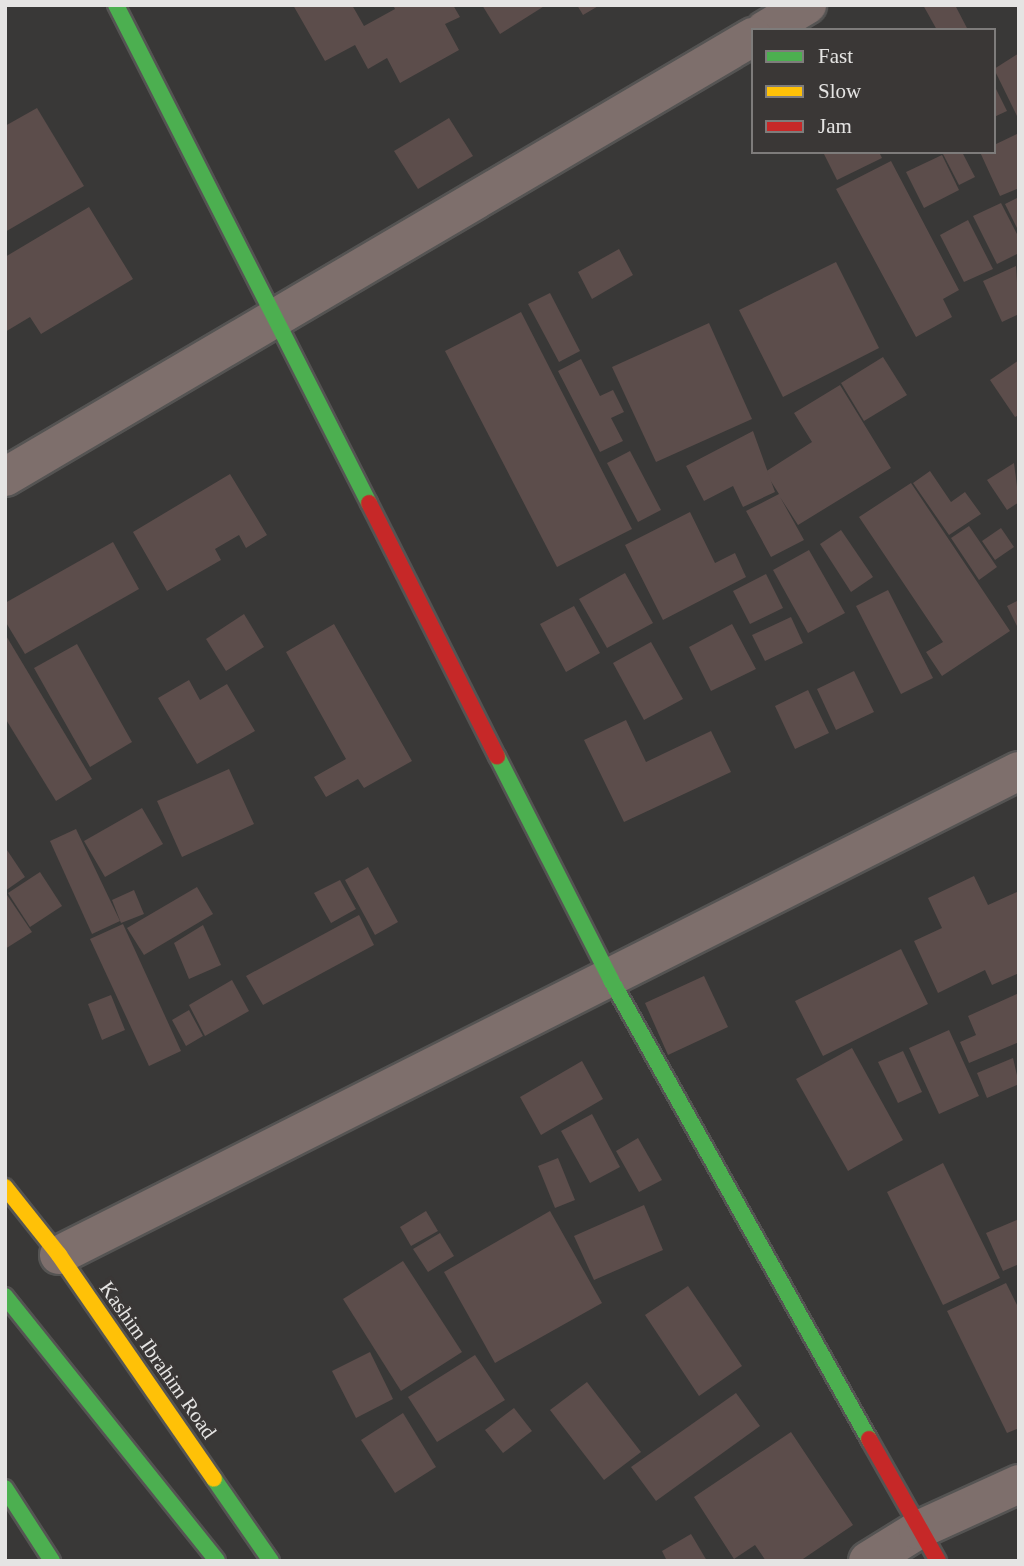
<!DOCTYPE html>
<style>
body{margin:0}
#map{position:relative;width:1024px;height:1566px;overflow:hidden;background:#393837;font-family:"Times New Roman",serif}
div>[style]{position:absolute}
.building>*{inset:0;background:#5c4d4b}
.roads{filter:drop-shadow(2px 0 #555453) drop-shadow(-2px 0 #555453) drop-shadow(0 2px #555453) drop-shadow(0 -2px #555453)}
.street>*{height:38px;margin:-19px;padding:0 19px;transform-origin:19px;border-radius:19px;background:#7e6f6c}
.fast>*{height:16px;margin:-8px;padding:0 8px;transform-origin:8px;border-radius:8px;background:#4caf50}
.slow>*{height:16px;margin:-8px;padding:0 8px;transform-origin:8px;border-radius:8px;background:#ffc107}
.jam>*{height:16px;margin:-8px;padding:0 8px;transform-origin:8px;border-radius:8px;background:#c62828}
span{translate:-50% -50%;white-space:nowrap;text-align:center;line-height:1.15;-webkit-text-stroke:7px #3a3736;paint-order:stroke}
.street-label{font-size:21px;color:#e5e4e3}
.frame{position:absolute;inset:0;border:7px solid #e5e4e3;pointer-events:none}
.legend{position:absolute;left:751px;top:28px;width:245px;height:126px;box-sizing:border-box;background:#3a3736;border:2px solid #7e7c7b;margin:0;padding:9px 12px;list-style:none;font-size:21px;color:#e5e4e3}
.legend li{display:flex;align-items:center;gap:14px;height:35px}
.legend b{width:35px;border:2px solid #7e7c7b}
</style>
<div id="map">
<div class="building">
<div style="clip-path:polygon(293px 5px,352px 5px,364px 26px,395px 9px,393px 5px,453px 5px,460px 17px,445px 24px,459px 50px,400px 83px,387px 58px,368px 69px,355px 45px,325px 61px)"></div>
<div style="clip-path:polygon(482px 5px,546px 5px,500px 34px)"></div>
<div style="clip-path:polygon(577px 5px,600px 5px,583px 15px)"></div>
<div style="clip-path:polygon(923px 5px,955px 5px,968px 30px,937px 30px)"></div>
<div style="clip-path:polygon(1019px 53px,1019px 120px,994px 69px)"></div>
<div style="clip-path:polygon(994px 85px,1007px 111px,994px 117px)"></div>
<div style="clip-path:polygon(37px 108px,84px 186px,5px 232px,5px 126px)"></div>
<div style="clip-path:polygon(449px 118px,473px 156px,418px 189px,394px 151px)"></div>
<div style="clip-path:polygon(1017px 134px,1019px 188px,1000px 196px,980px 152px,994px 152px,994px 145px)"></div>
<div style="clip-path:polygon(823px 152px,879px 152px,882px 158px,837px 180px)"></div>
<div style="clip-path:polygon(947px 152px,962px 152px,975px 177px,959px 185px,943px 154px)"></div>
<div style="clip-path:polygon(942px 155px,959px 190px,924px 208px,906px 172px)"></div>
<div style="clip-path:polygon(891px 161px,959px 290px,943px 299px,952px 317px,916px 337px,836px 189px)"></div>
<div style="clip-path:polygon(1019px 197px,1019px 232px,1005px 204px)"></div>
<div style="clip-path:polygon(1001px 203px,1019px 238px,1019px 253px,997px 264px,973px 216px)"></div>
<div style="clip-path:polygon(89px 207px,133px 279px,41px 334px,30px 317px,5px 332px,5px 257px)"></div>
<div style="clip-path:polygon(968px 220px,993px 269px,964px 282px,940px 235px)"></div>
<div style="clip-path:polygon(619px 249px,633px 275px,592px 299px,578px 272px)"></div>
<div style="clip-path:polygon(836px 262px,879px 348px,783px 397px,739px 310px)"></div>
<div style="clip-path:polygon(1016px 266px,1019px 314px,1002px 322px,983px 281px)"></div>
<div style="clip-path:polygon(550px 293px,580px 351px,559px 362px,528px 304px)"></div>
<div style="clip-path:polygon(521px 312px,632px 529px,557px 567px,445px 351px)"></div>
<div style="clip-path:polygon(709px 323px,752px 419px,656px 462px,612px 367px)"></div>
<div style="clip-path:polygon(883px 357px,907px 395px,864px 421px,841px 383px)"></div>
<div style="clip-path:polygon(581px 359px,600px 396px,613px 390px,624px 412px,611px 418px,623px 441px,600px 452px,558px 371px)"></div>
<div style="clip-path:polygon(1019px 360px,1019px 415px,1015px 417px,990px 380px)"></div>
<div style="clip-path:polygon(840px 385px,891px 468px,798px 525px,780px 497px,804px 540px,771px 557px,746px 511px,779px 494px,765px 472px,812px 442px,794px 413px)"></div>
<div style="clip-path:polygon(753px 431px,775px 492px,743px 507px,733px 486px,704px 501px,686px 466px)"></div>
<div style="clip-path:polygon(630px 451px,661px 510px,638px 522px,607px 463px)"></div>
<div style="clip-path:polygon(1014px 463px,1019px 502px,1007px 510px,987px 480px)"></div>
<div style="clip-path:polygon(930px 471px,951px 502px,965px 492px,981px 514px,949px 535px,913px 483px)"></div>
<div style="clip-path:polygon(230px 474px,267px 535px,246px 548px,239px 535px,215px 549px,221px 560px,167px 591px,133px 532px)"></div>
<div style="clip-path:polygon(911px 483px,1010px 631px,942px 676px,926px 652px,943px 642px,859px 517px)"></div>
<div style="clip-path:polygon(690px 512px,715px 563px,735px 553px,746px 577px,663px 620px,625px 545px)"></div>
<div style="clip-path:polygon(969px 526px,997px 567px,979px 580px,951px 538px)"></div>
<div style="clip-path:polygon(1001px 528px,1014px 547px,995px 560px,982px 541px)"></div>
<div style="clip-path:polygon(841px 530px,873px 577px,851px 592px,820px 544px)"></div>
<div style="clip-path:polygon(113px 542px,139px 589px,25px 654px,5px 621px,5px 603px)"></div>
<div style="clip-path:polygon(809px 550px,845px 613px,808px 633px,773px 570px)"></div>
<div style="clip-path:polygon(625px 573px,653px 623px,607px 648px,579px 599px)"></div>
<div style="clip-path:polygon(766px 574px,783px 608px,750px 624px,733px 591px)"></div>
<div style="clip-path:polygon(888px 590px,933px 678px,901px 694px,856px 606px)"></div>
<div style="clip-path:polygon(1019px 600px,1019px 630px,1007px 606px)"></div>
<div style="clip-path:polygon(574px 606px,600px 653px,566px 672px,540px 624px)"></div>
<div style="clip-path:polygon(244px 614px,264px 647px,226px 671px,206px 639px)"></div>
<div style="clip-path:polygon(791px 617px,803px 643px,765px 661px,752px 635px)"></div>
<div style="clip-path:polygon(334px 624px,412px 761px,364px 788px,358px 779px,326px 797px,314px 777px,346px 759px,286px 652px)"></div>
<div style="clip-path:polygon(732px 624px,756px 669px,711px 691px,689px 647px)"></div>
<div style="clip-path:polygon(5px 634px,92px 779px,56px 801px,5px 718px)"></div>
<div style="clip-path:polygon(651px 642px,683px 699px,644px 720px,613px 663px)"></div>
<div style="clip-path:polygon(77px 644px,132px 742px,90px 767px,34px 668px)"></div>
<div style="clip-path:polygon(854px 671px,874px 712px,836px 730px,817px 689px)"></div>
<div style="clip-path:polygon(189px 680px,200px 700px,227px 684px,255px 731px,197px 764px,158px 698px)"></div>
<div style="clip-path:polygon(808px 690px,829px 733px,795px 749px,775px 706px)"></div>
<div style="clip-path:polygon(626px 720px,646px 762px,711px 731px,731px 772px,624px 822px,584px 740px)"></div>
<div style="clip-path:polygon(229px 769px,254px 824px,182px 857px,157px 801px)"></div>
<div style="clip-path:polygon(142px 808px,163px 844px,105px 877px,84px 841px)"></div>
<div style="clip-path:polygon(76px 829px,120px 921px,92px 934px,50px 841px)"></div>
<div style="clip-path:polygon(5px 847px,25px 877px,5px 891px)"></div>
<div style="clip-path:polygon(368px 867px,398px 922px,375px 935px,345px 880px)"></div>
<div style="clip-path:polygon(40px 872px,62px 906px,30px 927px,8px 893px)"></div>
<div style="clip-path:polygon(974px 876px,988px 905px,1019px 891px,1019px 973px,992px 985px,985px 970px,938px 993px,914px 941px,942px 928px,928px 898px)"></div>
<div style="clip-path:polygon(340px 880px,356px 909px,331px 923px,314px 893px)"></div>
<div style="clip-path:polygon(197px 887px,213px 914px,144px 955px,127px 928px)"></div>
<div style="clip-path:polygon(134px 890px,144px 914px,121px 923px,112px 900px)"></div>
<div style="clip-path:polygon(5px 892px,32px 932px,5px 949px)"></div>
<div style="clip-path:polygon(359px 915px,374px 945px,263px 1005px,246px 976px)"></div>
<div style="clip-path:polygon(123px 924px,181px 1051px,149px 1066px,90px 939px)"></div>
<div style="clip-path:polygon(203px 925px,221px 965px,189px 979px,174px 943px)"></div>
<div style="clip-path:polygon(901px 949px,928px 1004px,823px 1056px,795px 1001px)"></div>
<div style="clip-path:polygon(704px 976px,728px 1027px,668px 1055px,645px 1003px)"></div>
<div style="clip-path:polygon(232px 980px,249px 1011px,205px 1036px,189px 1005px)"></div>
<div style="clip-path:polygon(1019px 993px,1019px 1042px,969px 1063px,960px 1042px,976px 1035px,968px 1016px)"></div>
<div style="clip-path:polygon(111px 995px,125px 1030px,102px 1040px,88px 1004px)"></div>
<div style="clip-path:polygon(189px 1010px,203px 1036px,186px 1046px,172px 1020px)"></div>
<div style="clip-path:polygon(949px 1030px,979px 1096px,939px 1114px,909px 1048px)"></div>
<div style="clip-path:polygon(852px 1048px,903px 1140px,848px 1171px,796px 1079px)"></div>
<div style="clip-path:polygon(903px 1051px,922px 1092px,898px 1103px,878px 1062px)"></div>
<div style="clip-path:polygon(1013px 1058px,1019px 1084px,987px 1098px,977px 1073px)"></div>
<div style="clip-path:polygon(582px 1061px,603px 1099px,541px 1135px,520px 1097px)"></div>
<div style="clip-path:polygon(592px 1114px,620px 1167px,590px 1183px,561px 1131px)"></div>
<div style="clip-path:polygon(638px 1138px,662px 1180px,639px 1192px,616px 1151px)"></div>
<div style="clip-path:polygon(558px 1158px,575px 1200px,555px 1208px,538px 1166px)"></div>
<div style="clip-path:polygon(943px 1163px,1000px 1278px,943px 1305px,887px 1192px)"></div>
<div style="clip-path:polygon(644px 1205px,663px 1250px,594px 1280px,574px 1236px)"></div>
<div style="clip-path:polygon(426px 1211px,438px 1231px,411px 1246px,400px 1227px)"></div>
<div style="clip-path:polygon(550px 1211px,602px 1303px,495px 1363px,444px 1272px)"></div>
<div style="clip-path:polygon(1019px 1219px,1019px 1264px,1003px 1271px,986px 1233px)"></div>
<div style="clip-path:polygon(440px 1233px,454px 1256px,428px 1272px,413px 1249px)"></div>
<div style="clip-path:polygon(403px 1261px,462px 1352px,401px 1391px,343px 1299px)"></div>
<div style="clip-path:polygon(1006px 1283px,1019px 1309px,1019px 1428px,1007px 1433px,947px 1311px)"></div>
<div style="clip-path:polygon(688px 1286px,742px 1366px,699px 1396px,645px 1315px)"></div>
<div style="clip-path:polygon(370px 1352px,393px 1399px,356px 1418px,332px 1371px)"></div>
<div style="clip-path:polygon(475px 1355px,505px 1400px,437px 1442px,408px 1397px)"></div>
<div style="clip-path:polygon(587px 1382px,641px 1452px,604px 1480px,550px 1410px)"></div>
<div style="clip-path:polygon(736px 1393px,760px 1426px,656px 1501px,631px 1467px)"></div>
<div style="clip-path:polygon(514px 1408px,532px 1431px,503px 1453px,485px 1430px)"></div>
<div style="clip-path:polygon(403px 1413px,436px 1467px,395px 1493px,361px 1440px)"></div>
<div style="clip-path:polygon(791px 1432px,853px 1525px,800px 1561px,766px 1561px,755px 1545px,734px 1559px,694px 1497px)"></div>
<div style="clip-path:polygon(691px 1534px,707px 1561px,667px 1561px,662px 1551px)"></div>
</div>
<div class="roads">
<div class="street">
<div style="left:765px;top:30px;width:49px;rotate:-30.8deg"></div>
<div style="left:5px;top:477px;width:868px;rotate:-30.47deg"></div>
<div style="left:59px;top:1255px;width:1075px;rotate:-26.76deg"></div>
<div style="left:868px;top:1561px;width:59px;rotate:-31.8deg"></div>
<div style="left:918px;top:1530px;width:111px;rotate:-24.5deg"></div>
</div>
<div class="fast">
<div style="left:116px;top:5px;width:559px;rotate:63.07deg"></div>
<div style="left:497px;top:756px;width:251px;rotate:63deg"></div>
<div style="left:611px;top:980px;width:527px;rotate:60.66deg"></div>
<div style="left:5px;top:1296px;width:339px;rotate:51.3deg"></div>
<div style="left:214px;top:1479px;width:100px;rotate:55.2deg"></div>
<div style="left:5px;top:1488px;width:87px;rotate:57.2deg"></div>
</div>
<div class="slow">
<div style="left:5px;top:1187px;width:87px;rotate:51.5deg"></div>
<div style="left:59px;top:1255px;width:272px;rotate:55.3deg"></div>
</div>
<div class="jam">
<div style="left:369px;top:503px;width:284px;rotate:63.2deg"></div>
<div style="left:869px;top:1439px;width:140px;rotate:60.5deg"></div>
</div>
</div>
<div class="street-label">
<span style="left:158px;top:1360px;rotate:55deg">Kashim Ibrahim Road</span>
</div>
<div class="frame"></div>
<ul class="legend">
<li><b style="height:9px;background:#4caf50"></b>Fast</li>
<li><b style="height:9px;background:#ffc107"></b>Slow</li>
<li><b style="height:9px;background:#c62828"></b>Jam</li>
</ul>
</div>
